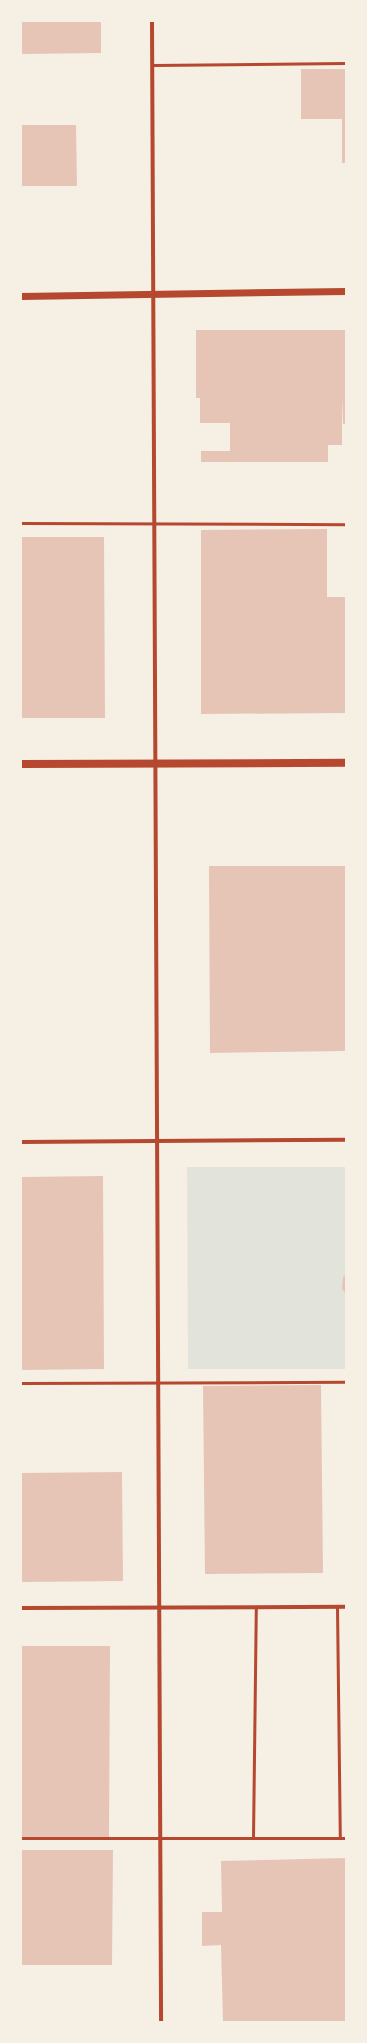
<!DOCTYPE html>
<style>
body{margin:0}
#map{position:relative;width:367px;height:2043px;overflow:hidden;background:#f6efe4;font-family:"PT Sans Narrow",sans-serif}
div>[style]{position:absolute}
.green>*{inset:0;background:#e2e4dc}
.building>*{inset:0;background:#e6c5b7}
.service>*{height:3px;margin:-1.5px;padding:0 1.5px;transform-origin:1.5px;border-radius:1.5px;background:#b5482f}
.minor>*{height:4px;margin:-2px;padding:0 2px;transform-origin:2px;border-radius:2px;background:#b5482f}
.tertiary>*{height:7px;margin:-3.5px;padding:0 3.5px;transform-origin:3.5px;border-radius:3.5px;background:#b5482f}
.secondary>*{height:8px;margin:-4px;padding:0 4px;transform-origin:4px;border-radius:4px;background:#b5482f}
span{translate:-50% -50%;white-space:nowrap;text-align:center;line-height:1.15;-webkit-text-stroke:3px #f6efe4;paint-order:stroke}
.frame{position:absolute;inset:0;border:22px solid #f6efe4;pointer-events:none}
</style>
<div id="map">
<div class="green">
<div style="clip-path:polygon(187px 1167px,346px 1167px,346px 1369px,188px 1369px)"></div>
</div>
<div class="building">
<div style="clip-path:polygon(21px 21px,101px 21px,101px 53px,21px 54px)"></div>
<div style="clip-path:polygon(301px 69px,346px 69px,346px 163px,342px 163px,342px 119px,301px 119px)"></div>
<div style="clip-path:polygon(21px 125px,76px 125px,77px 186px,21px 186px)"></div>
<div style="clip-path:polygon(196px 330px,346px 330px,346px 424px,343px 424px,342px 397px,342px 445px,328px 445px,328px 462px,201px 462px,201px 451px,230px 451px,230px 423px,200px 423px,200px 398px,196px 398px)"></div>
<div style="clip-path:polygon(327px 529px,327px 597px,346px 597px,346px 713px,201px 714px,201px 530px)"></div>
<div style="clip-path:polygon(22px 537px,104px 537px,105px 718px,21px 718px)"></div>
<div style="clip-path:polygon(209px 866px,346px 866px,346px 1051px,210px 1053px)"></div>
<div style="clip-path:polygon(103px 1176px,104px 1369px,21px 1370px,21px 1177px)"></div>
<div style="clip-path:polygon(346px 1274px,346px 1294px,342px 1289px,343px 1277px)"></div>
<div style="clip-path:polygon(321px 1385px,323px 1573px,205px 1574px,203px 1386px)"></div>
<div style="clip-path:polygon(122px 1472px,123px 1581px,21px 1582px,21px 1473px)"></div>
<div style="clip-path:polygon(21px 1646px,110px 1646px,109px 1838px,21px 1837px)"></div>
<div style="clip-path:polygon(21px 1850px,113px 1850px,112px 1965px,21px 1965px)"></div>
<div style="clip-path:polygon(346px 1858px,346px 2022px,223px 2022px,221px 1945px,202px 1946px,202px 1912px,222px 1912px,221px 1861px)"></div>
</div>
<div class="service">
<div style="left:153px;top:65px;width:193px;rotate:-0.6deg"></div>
<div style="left:21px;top:523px;width:325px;rotate:0.2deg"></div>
<div style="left:21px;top:1383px;width:325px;rotate:-0.2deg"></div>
<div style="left:337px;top:1607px;width:231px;rotate:89.3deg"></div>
<div style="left:21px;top:1838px;width:325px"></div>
<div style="left:253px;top:1838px;width:230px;rotate:-89.3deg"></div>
</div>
<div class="minor">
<div style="left:152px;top:21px;width:2001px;rotate:89.74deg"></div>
<div style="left:21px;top:1142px;width:325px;rotate:-0.4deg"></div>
<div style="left:21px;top:1608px;width:325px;rotate:-0.2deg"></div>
</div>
<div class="tertiary">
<div style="left:21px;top:296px;width:325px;rotate:-0.9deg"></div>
</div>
<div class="secondary">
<div style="left:21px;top:764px;width:325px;rotate:-0.2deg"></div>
</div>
<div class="frame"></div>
</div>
